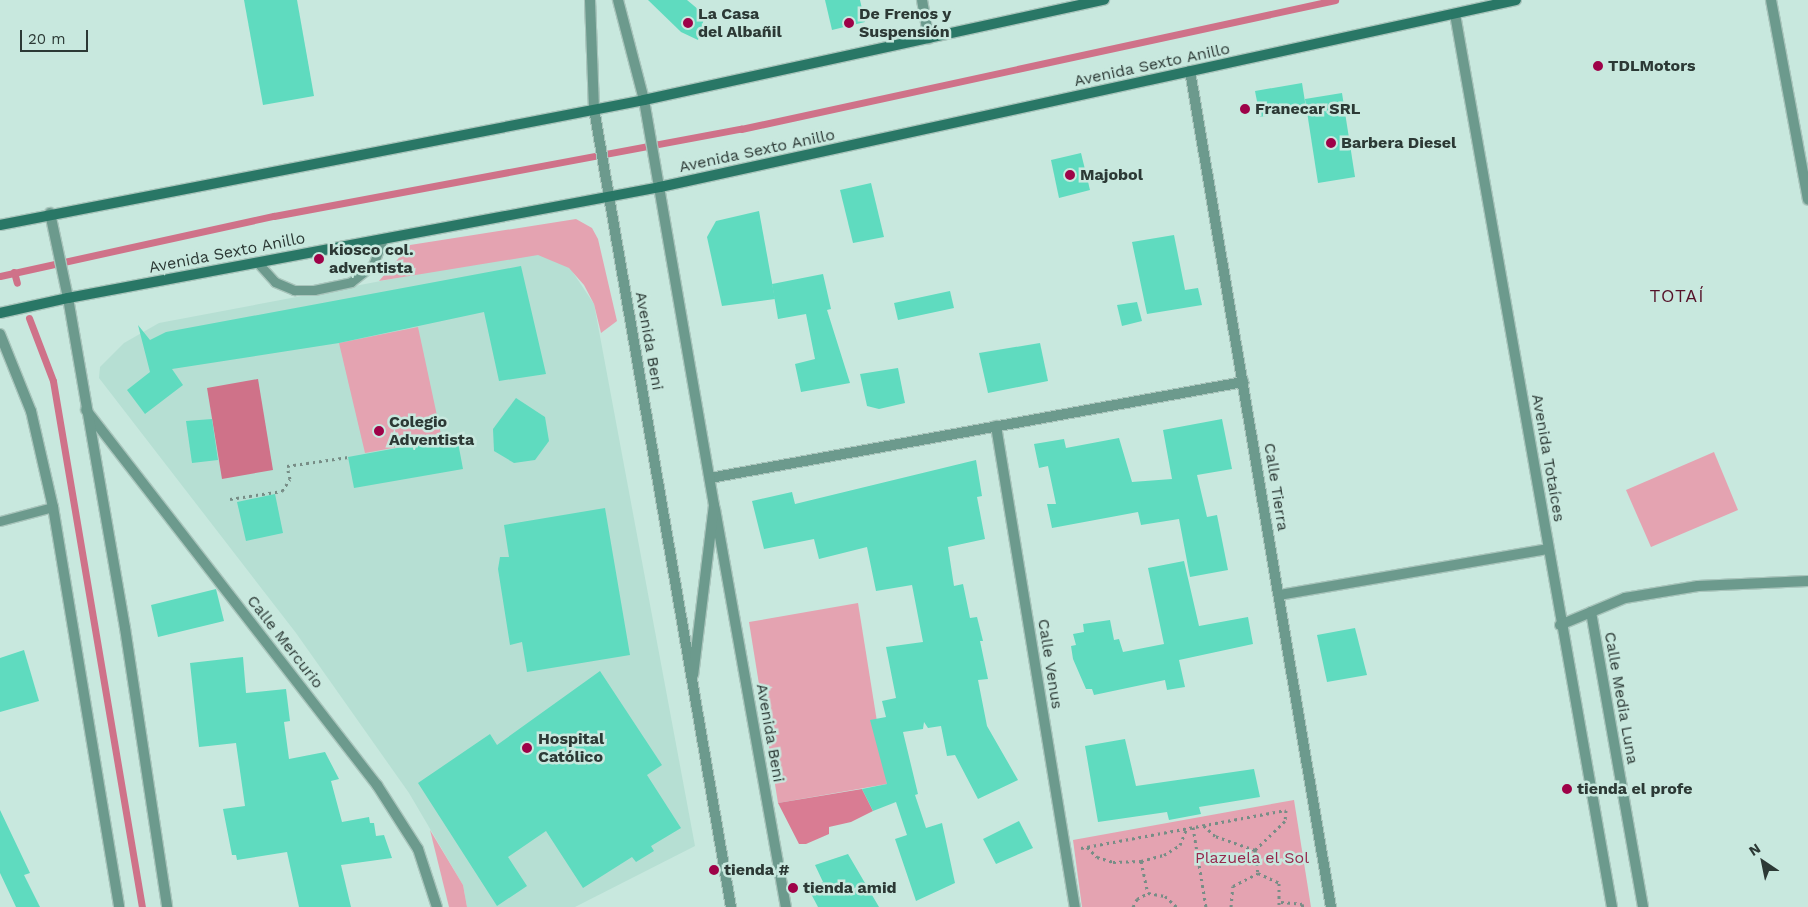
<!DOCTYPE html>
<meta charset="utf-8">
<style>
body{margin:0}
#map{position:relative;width:1808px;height:907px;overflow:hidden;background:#c8e8de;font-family:"Work Sans",sans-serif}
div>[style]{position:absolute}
.built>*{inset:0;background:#b6dfd3}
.green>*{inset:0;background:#e4a3b1}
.forest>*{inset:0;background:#d97c93}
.water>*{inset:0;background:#cf7289}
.stream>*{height:7px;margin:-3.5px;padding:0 3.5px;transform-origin:3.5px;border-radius:3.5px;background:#cf7289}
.building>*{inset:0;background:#5fdbbf}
.path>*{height:3px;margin-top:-1.5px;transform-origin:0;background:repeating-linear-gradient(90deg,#778d86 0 2.5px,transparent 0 6.5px)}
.roads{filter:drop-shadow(1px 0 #a9c5bc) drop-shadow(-1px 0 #a9c5bc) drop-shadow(0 1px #a9c5bc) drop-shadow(0 -1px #a9c5bc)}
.service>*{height:9px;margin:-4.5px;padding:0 4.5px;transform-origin:4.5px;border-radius:4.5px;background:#6c9a8d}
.minor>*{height:10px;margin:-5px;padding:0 5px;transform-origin:5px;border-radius:5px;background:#6c9a8d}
.tertiary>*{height:10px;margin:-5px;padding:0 5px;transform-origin:5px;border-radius:5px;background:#6c9a8d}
.secondary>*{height:10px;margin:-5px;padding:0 5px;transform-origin:5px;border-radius:5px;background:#297766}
.dots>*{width:14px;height:14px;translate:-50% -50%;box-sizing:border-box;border:2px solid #c8e8de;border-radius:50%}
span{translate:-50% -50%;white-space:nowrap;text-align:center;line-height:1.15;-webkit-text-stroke:5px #c8e8de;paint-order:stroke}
.poi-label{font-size:16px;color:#2c3935;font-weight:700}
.left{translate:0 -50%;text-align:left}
.street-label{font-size:16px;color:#2c3935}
.park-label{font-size:16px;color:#96274c}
.neighbourhood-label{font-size:18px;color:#551128;letter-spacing:1px}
.north{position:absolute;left:1738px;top:837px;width:50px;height:50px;-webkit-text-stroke:4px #c8e8de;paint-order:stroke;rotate:326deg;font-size:14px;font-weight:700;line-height:20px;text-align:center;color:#2c3935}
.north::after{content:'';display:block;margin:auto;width:18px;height:22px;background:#2c3935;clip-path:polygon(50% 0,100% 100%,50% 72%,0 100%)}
.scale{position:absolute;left:20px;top:30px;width:68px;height:22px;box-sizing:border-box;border:2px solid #2c3935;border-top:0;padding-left:6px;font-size:15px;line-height:18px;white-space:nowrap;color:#2c3935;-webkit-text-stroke:4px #c8e8de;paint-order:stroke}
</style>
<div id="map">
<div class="built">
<div style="clip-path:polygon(538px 254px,570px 268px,594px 304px,695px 846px,575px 907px,467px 907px,463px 885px,409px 793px,296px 633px,99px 378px,100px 367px,124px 343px,159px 323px,508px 257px)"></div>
</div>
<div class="green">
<div style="clip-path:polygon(576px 219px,592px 228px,598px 239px,617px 321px,601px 333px,594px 304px,584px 285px,569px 268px,538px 255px,379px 281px,410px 245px)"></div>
<div style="clip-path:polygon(418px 327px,442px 439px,365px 453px,339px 343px)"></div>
<div style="clip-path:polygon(1714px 452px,1738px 510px,1651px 547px,1626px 490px)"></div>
<div style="clip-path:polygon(858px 603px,887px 784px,778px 803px,749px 622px)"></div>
<div style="clip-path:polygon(1294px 800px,1311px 907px,1082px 907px,1073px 840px)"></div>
<div style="clip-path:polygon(430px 830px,463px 885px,467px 907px,449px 907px)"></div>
</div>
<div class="forest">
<div style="clip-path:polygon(862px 789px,873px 811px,851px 822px,829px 827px,829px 834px,806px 844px,799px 844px,778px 803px)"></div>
</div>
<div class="water">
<div style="clip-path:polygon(258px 379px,273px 470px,222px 479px,207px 388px)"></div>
</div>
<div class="stream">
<div style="left:14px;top:272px;width:11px;rotate:75deg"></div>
<div style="left:0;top:276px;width:280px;rotate:-12.4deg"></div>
<div style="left:274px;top:216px;width:475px;rotate:-10.6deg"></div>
<div style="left:741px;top:129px;width:608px;rotate:-12.25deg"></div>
<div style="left:29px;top:318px;width:67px;rotate:69.1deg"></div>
<div style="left:53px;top:381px;width:533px;rotate:80.4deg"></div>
</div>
<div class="building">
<div style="clip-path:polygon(244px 0,297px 0,314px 96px,263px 105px)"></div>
<div style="clip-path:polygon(648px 0,687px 0,705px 15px,698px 40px,681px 32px)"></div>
<div style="clip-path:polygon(825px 0,860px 0,865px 22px,832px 30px)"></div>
<div style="clip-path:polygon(1302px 83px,1306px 108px,1260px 117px,1255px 91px)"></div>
<div style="clip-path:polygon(1342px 93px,1355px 177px,1318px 183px,1305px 99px)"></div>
<div style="clip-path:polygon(1081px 153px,1090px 190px,1059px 198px,1051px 160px)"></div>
<div style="clip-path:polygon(871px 183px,884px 237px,853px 243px,840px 190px)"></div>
<div style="clip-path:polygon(759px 211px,775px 299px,722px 306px,707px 237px,716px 221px)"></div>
<div style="clip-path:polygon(1174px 235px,1185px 290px,1198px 288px,1202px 305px,1147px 314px,1132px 242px)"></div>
<div style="clip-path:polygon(521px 266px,546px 374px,499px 381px,484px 312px,339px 343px,172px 369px,183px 385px,145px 414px,127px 390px,150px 372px,138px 325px,150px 340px,166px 332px)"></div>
<div style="clip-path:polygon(823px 274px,831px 309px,827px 310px,850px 383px,801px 392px,795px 364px,815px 359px,806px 314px,778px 319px,772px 284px)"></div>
<div style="clip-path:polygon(950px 291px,954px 308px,898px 320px,894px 303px)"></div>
<div style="clip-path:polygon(1137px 302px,1142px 321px,1122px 326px,1117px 305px)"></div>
<div style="clip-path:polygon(1040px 343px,1048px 381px,988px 393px,979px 353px)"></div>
<div style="clip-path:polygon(898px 368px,905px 403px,879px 409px,867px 406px,860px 374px)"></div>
<div style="clip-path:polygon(516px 398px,545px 417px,549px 441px,535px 460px,514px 463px,494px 451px,493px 429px)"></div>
<div style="clip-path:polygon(212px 419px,218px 460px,192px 463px,186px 421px)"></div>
<div style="clip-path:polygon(1222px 419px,1232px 469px,1197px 475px,1207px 517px,1217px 515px,1228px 570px,1190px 577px,1179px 519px,1141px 525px,1138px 512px,1052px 528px,1047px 504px,1056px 504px,1048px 466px,1039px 468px,1034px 444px,1064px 439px,1066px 448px,1119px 438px,1132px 482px,1172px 479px,1163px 430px)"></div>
<div style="clip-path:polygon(457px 437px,463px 469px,354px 488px,348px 457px)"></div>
<div style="clip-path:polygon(976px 460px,982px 496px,977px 497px,985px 539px,948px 547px,954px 586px,963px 584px,970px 618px,977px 617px,983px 641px,980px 641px,988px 679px,978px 680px,987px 726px,1018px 780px,978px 799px,955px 755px,947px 756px,941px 726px,928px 728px,924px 722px,923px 729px,903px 732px,918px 794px,915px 795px,926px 828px,942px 823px,955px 883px,916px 901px,895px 839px,907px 835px,896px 802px,873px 811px,862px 789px,887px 784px,870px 720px,886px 717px,882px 701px,896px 698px,886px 647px,923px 642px,912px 585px,876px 591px,867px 547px,819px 559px,814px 539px,764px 549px,752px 501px,792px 492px,795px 504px)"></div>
<div style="clip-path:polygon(275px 494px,283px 533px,246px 541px,237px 502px)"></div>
<div style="clip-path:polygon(605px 508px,630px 655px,527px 672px,522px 642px,510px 645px,498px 569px,500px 557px,509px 557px,504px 525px)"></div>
<div style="clip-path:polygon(1184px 561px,1199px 626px,1248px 617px,1253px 644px,1179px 660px,1185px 687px,1167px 690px,1165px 680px,1094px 695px,1092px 689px,1086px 689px,1073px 659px,1071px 646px,1076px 645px,1073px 634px,1084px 632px,1083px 624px,1110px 620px,1114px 640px,1119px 639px,1123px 652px,1164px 644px,1148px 568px)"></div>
<div style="clip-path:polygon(216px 589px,224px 621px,158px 637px,151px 605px)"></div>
<div style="clip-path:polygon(1355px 628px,1367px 675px,1327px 682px,1317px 635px)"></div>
<div style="clip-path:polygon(24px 650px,39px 701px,0 712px,0 658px)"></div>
<div style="clip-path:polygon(243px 657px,246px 693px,286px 689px,290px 721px,284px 722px,289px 759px,325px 752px,339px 779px,331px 781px,342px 822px,369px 817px,370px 823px,374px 823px,376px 836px,384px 835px,392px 858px,341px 865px,351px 907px,299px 907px,287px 852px,237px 860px,236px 855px,232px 855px,223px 809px,245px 806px,236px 743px,199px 747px,190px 663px)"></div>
<div style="clip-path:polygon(600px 671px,662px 765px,647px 775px,681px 828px,651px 846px,654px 851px,636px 862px,632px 857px,583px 888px,546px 831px,508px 857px,527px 886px,497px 906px,418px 783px,490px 734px,497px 745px)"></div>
<div style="clip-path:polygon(1125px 739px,1136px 786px,1254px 769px,1260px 797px,1199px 807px,1201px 814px,1169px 820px,1167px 812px,1098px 822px,1085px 746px)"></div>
<div style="clip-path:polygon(0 810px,30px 873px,24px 875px,40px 907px,16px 907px,0 873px)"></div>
<div style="clip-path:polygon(1019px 821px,1033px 848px,996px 864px,983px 839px)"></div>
<div style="clip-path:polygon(848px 854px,879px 907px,818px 907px,809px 890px,823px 882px,815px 865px)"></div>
</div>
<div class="path">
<div style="left:230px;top:499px;width:53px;rotate:-8.7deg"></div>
<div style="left:282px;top:491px;width:14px;rotate:-56deg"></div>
<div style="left:290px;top:479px;width:13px;rotate:-103deg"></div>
<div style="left:287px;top:466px;width:62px;rotate:-8.4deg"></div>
<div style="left:1193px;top:827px;width:81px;rotate:80.8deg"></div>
<div style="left:1087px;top:847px;width:14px;rotate:45deg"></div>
<div style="left:1097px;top:857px;width:17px;rotate:17deg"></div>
<div style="left:1113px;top:862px;width:28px;rotate:-2deg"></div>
<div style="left:1141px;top:861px;width:24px;rotate:-15deg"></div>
<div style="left:1164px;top:855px;width:19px;rotate:-32deg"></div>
<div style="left:1180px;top:845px;width:18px;rotate:-68deg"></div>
<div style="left:1081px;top:848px;width:208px;rotate:-10.5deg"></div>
<div style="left:1286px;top:810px;width:11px;rotate:95deg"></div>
<div style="left:1285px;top:821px;width:42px;rotate:136deg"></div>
<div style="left:1255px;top:850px;width:42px;rotate:-160.7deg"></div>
<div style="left:1215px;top:836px;width:16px;rotate:-137deg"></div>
<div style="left:1255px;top:850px;width:23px;rotate:83deg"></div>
<div style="left:1141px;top:861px;width:33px;rotate:78deg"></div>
<div style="left:1258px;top:873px;width:23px;rotate:25deg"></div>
<div style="left:1279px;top:883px;width:24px;rotate:90deg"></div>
<div style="left:1281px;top:902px;width:21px;rotate:5deg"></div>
<div style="left:1302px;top:904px;width:3px;rotate:72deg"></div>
<div style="left:1133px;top:907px;width:9px;rotate:-63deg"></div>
<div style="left:1137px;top:899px;width:13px;rotate:-29deg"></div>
<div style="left:1148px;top:893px;width:17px;rotate:10deg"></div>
<div style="left:1165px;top:896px;width:16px;rotate:43deg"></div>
<div style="left:1231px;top:907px;width:21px;rotate:-85deg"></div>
<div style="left:1233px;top:886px;width:28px;rotate:-27deg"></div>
</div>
<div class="roads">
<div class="service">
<div style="left:257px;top:262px;width:27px;rotate:48deg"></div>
<div style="left:275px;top:282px;width:21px;rotate:23deg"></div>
<div style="left:294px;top:290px;width:20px"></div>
<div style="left:314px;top:290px;width:38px;rotate:-12deg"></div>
<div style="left:351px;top:282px;width:28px;rotate:-38deg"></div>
<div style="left:373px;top:265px;width:28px;rotate:-69deg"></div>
<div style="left:0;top:521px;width:55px;rotate:-14.8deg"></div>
</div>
<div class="minor">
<div style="left:922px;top:0;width:39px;rotate:80deg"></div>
<div style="left:1771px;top:0;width:203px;rotate:79.5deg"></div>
<div style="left:1455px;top:14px;width:907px;rotate:80.03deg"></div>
<div style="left:1190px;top:71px;width:848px;rotate:80.43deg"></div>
<div style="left:86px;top:410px;width:475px;rotate:52.2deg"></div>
<div style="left:377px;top:785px;width:76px;rotate:57.4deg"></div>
<div style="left:418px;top:849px;width:61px;rotate:71.9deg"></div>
<div style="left:996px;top:426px;width:487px;rotate:80.7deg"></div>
<div style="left:710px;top:478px;width:542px;rotate:-10.21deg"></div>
<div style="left:715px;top:509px;width:404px;rotate:79.9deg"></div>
<div style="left:1279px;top:595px;width:273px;rotate:-9.7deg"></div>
<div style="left:1591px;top:612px;width:300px;rotate:80deg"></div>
<div style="left:1560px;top:625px;width:70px;rotate:-22.6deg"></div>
<div style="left:1625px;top:598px;width:74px;rotate:-9.3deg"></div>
<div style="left:1698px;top:586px;width:110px;rotate:-2.6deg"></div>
</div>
<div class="tertiary">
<div style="left:590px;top:0;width:109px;rotate:87.9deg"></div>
<div style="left:594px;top:109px;width:810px;rotate:80.26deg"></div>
<div style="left:618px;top:0;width:103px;rotate:75.4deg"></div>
<div style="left:644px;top:100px;width:411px;rotate:80.2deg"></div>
<div style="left:714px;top:505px;width:171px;rotate:97deg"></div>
<div style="left:50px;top:213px;width:87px;rotate:78deg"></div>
<div style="left:68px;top:298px;width:335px;rotate:80.2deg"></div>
<div style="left:125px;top:628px;width:282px;rotate:81.4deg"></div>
<div style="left:0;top:334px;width:83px;rotate:68.1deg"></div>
<div style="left:31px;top:411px;width:98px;rotate:77.1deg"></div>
<div style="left:53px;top:507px;width:405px;rotate:80.6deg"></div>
</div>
<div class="secondary">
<div style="left:0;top:225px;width:656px;rotate:-10.98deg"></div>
<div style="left:644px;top:100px;width:471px;rotate:-12.3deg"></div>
<div style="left:0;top:313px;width:70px;rotate:-12.4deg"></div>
<div style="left:68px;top:298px;width:602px;rotate:-10.62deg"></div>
<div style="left:660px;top:187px;width:876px;rotate:-12.32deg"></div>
</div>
</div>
<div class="dots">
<div style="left:688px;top:23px;background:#9e0248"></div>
<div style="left:849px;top:23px;background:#9e0248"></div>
<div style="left:1598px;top:66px;background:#9e0248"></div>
<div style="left:1245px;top:109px;background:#9e0248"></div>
<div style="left:1331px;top:143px;background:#9e0248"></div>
<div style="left:1070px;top:175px;background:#9e0248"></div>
<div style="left:319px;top:259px;background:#9e0248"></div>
<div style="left:379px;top:431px;background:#9e0248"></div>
<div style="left:527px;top:748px;background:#9e0248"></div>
<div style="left:1567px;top:789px;background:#9e0248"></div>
<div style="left:714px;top:870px;background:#9e0248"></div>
<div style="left:793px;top:888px;background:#9e0248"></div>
</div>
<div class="poi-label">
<span class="left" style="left:698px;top:23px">La Casa<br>del Albañil</span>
<span class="left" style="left:859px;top:23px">De Frenos y<br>Suspensión</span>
<span class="left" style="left:1608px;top:66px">TDLMotors</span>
<span class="left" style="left:1255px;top:109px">Franecar SRL</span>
<span class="left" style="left:1341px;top:143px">Barbera Diesel</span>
<span class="left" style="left:1080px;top:175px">Majobol</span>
<span class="left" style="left:329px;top:259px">kiosco col.<br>adventista</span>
<span class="left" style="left:389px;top:431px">Colegio<br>Adventista</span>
<span class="left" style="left:538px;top:748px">Hospital<br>Católico</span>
<span class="left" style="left:1577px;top:789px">tienda el profe</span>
<span class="left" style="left:724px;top:870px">tienda #</span>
<span class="left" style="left:803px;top:888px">tienda amid</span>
</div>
<div class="street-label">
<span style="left:1152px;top:65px;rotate:-12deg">Avenida Sexto Anillo</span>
<span style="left:757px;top:151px;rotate:-12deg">Avenida Sexto Anillo</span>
<span style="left:227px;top:253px;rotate:-11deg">Avenida Sexto Anillo</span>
<span style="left:649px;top:341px;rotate:80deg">Avenida Beni</span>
<span style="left:1548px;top:458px;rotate:80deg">Avenida Totaíces</span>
<span style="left:1276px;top:487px;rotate:81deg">Calle Tierra</span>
<span style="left:285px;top:642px;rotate:52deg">Calle Mercurio</span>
<span style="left:1050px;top:664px;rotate:81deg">Calle Venus</span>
<span style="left:1621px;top:698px;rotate:80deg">Calle Media Luna</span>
<span style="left:770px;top:733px;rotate:80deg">Avenida Beni</span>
</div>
<div class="park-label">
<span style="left:1252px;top:858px">Plazuela el Sol</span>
</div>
<div class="neighbourhood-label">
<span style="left:1677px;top:296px">TOTAÍ</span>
</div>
<div class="north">N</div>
<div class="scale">20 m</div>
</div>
